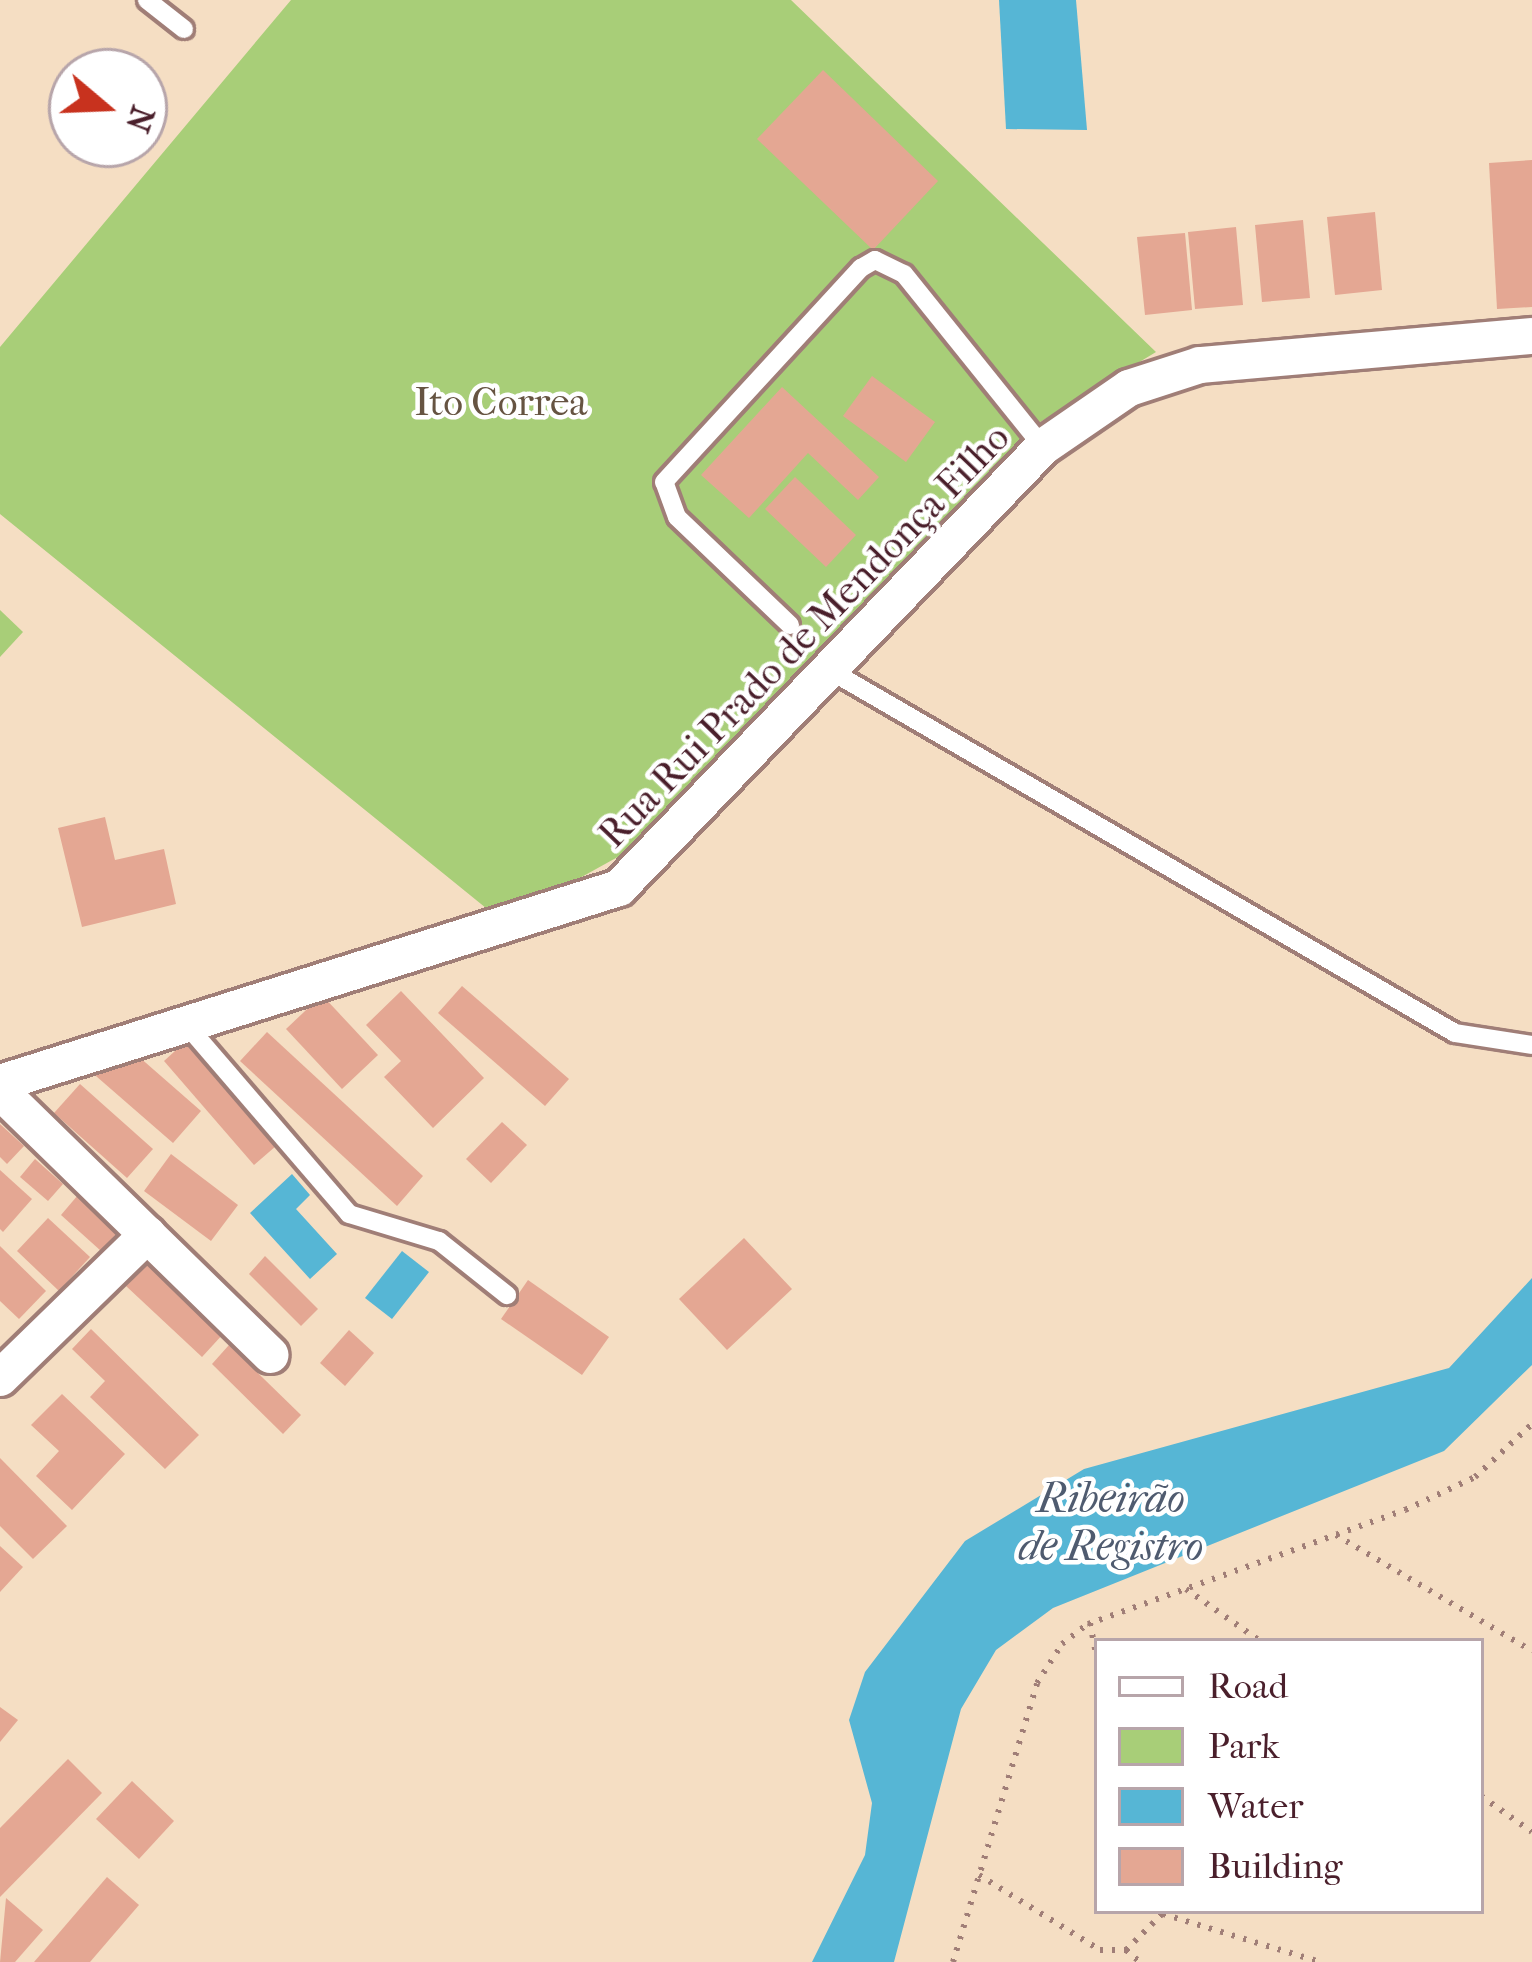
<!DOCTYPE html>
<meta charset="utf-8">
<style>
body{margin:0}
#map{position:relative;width:1532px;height:1962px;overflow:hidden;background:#f5dec3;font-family:"IM FELL French Canon",serif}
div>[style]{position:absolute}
.green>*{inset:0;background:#a8ce78}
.water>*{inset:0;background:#56b6d5}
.building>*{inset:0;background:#e4a793}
.path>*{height:6px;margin-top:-3px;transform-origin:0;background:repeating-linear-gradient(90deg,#a07e77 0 3px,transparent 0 12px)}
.roads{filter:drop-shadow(3px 0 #a07e77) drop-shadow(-3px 0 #a07e77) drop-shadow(0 3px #a07e77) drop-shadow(0 -3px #a07e77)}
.lane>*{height:18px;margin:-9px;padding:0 9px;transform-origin:9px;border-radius:9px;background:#fff}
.street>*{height:36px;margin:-18px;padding:0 18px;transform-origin:18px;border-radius:18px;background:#fff}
span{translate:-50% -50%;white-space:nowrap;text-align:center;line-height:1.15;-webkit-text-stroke:9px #fff;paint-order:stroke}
.park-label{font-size:39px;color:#665442}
.street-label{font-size:39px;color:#4a1f2b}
.water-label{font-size:42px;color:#4f5b6f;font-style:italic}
.legend{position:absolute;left:1094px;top:1638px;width:390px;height:276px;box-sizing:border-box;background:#fff;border:3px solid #b7a5aa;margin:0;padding:15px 21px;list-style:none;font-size:36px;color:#4a1f2b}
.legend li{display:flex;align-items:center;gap:24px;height:60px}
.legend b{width:60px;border:3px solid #b7a5aa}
.north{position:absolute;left:48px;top:48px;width:120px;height:120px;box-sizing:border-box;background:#fff;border:3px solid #b7a5aa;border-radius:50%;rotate:109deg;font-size:33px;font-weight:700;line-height:48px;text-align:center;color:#4a1f2b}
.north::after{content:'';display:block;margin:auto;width:42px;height:54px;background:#c8321e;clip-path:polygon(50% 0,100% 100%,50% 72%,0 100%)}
</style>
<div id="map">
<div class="green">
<div style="clip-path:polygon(291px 0,791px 0,1156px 352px,1032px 427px,643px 843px,502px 921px,0 514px,0 347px)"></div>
<div style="clip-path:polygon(0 610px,23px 632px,0 657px)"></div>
</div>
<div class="water">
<div style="clip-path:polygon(999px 0,1076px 0,1087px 130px,1006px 129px)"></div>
<div style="clip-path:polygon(292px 1174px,310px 1195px,296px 1209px,337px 1254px,310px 1279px,250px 1213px)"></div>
<div style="clip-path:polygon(402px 1251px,429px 1272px,392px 1319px,365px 1298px)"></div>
<div style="clip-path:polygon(1532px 1278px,1532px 1365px,1444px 1451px,1053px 1608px,996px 1650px,961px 1709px,894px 1962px,812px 1962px,865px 1855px,872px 1803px,849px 1720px,865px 1672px,965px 1541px,1084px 1469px,1449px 1368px)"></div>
</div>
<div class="building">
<div style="clip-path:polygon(823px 70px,938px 181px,873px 250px,757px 139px)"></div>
<div style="clip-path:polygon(1532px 160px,1532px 307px,1497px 309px,1489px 163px)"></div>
<div style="clip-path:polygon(1375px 212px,1382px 290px,1335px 295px,1327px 217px)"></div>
<div style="clip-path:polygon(1303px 220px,1310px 298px,1262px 302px,1255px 225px)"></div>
<div style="clip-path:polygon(1236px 227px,1243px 305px,1195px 309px,1188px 232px)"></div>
<div style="clip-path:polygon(1185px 233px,1192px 310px,1145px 315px,1137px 237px)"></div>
<div style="clip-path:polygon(872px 376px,935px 422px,906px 462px,843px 416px)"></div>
<div style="clip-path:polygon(782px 387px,879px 477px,858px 500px,808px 453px,749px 518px,701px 475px)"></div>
<div style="clip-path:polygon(795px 477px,856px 535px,826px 567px,765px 509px)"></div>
<div style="clip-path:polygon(105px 817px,115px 860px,164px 849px,176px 904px,82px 927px,58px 828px)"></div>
<div style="clip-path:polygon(462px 986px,569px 1079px,545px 1106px,438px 1013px)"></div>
<div style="clip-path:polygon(401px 991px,484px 1078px,433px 1128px,384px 1077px,401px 1061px,366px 1025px)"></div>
<div style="clip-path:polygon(322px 995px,378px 1055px,342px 1089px,286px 1029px)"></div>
<div style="clip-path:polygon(267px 1032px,423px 1176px,397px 1206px,240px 1061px)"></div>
<div style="clip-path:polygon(186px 1041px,276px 1146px,254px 1165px,164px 1061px)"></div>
<div style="clip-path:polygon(130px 1049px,201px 1111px,173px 1143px,81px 1063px)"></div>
<div style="clip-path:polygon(80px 1084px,153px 1149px,127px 1178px,54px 1113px)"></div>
<div style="clip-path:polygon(502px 1122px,527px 1145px,491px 1183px,466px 1159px)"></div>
<div style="clip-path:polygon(0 1124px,24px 1146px,7px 1164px,0 1157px)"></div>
<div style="clip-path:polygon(171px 1154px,238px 1205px,211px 1241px,144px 1191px)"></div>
<div style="clip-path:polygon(35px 1159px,63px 1184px,48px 1201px,20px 1177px)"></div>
<div style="clip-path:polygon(0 1170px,32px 1199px,3px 1232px,0 1229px)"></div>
<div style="clip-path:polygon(78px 1195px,119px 1231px,101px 1251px,61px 1215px)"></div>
<div style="clip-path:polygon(48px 1218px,90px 1257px,59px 1291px,17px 1251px)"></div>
<div style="clip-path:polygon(744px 1238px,792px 1289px,727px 1350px,679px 1299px)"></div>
<div style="clip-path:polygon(0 1246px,46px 1291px,19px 1319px,0 1301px)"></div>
<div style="clip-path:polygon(265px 1256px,318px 1309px,301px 1326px,249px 1274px)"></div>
<div style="clip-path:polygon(148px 1262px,224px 1333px,202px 1357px,126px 1286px)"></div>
<div style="clip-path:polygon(528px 1280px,609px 1337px,582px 1375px,501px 1319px)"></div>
<div style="clip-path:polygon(91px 1329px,199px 1435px,165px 1469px,90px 1397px,105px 1381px,72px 1349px)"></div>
<div style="clip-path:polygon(349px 1330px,374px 1353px,345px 1386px,320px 1363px)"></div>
<div style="clip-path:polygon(229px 1345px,301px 1415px,283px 1434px,212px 1364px)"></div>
<div style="clip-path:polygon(62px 1394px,125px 1454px,72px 1510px,36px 1476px,59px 1451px,31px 1425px)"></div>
<div style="clip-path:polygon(0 1458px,67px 1526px,33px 1559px,0 1526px)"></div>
<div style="clip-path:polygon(0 1546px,23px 1567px,0 1592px)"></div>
<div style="clip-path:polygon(0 1707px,18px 1720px,0 1742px)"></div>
<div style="clip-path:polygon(68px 1759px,102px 1793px,0 1897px,0 1828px)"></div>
<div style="clip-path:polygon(132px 1781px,174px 1821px,139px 1859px,96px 1819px)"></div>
<div style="clip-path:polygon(107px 1877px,139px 1905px,90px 1962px,34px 1962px)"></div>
<div style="clip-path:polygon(6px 1898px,43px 1930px,15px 1962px,0 1962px)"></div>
</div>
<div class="path">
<div style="left:1336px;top:1535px;width:228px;rotate:30.6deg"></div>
<div style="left:1186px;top:1589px;width:90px;rotate:35.1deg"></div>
<div style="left:1090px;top:1623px;width:38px;rotate:79deg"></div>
<div style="left:1481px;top:1796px;width:62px;rotate:35.2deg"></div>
<div style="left:979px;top:1875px;width:142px;rotate:31.8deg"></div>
<div style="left:1100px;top:1950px;width:26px"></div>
<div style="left:1126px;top:1950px;width:55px;rotate:-45deg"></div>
<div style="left:1163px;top:1914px;width:164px;rotate:17deg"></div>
<div style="left:1126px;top:1950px;width:18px;rotate:41deg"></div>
<div style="left:953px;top:1962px;width:291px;rotate:-73.2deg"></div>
<div style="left:1037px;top:1683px;width:46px;rotate:-57.3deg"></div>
<div style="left:1062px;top:1644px;width:33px;rotate:-38deg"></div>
<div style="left:1088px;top:1624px;width:337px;rotate:-19.8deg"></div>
<div style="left:1405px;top:1510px;width:77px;rotate:-25.2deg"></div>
<div style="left:1475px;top:1477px;width:78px;rotate:-42.9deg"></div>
</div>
<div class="roads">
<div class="lane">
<div style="left:147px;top:0;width:47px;rotate:38.1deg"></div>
<div style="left:790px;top:625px;width:156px;rotate:-136.3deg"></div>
<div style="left:677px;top:517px;width:37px;rotate:-110deg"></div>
<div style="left:664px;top:482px;width:291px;rotate:-47.4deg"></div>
<div style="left:861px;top:268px;width:16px;rotate:-30deg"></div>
<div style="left:875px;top:260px;width:32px;rotate:26deg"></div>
<div style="left:904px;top:274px;width:222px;rotate:51.2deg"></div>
<div style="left:831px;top:671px;width:721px;rotate:30.12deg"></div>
<div style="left:1455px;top:1033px;width:78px;rotate:8.9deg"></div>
<div style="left:184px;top:1022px;width:253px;rotate:49.3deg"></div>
<div style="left:349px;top:1214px;width:94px;rotate:16.7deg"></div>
<div style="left:439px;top:1241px;width:87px;rotate:38.5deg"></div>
</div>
<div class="street">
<div style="left:0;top:1083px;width:649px;rotate:-17.49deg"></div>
<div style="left:619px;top:888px;width:612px;rotate:-46.13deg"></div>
<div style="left:1043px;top:447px;width:104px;rotate:-34.5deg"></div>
<div style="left:1129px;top:388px;width:75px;rotate:-17.9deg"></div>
<div style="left:1200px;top:365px;width:333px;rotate:-5deg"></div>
<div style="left:0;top:1091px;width:378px;rotate:44.3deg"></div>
<div style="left:0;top:1378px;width:206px;rotate:-44.2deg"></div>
</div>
</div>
<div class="park-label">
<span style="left:501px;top:402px">Ito Correa</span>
</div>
<div class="street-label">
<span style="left:804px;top:636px;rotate:-46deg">Rua Rui Prado de Mendonça Filho</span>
</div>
<div class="water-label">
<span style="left:1111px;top:1523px">Ribeirão<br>de Registro</span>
</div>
<ul class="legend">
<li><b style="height:15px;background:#fff"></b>Road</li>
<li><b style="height:33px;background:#a8ce78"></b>Park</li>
<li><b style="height:33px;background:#56b6d5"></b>Water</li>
<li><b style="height:33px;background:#e4a793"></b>Building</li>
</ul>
<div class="north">N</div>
</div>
